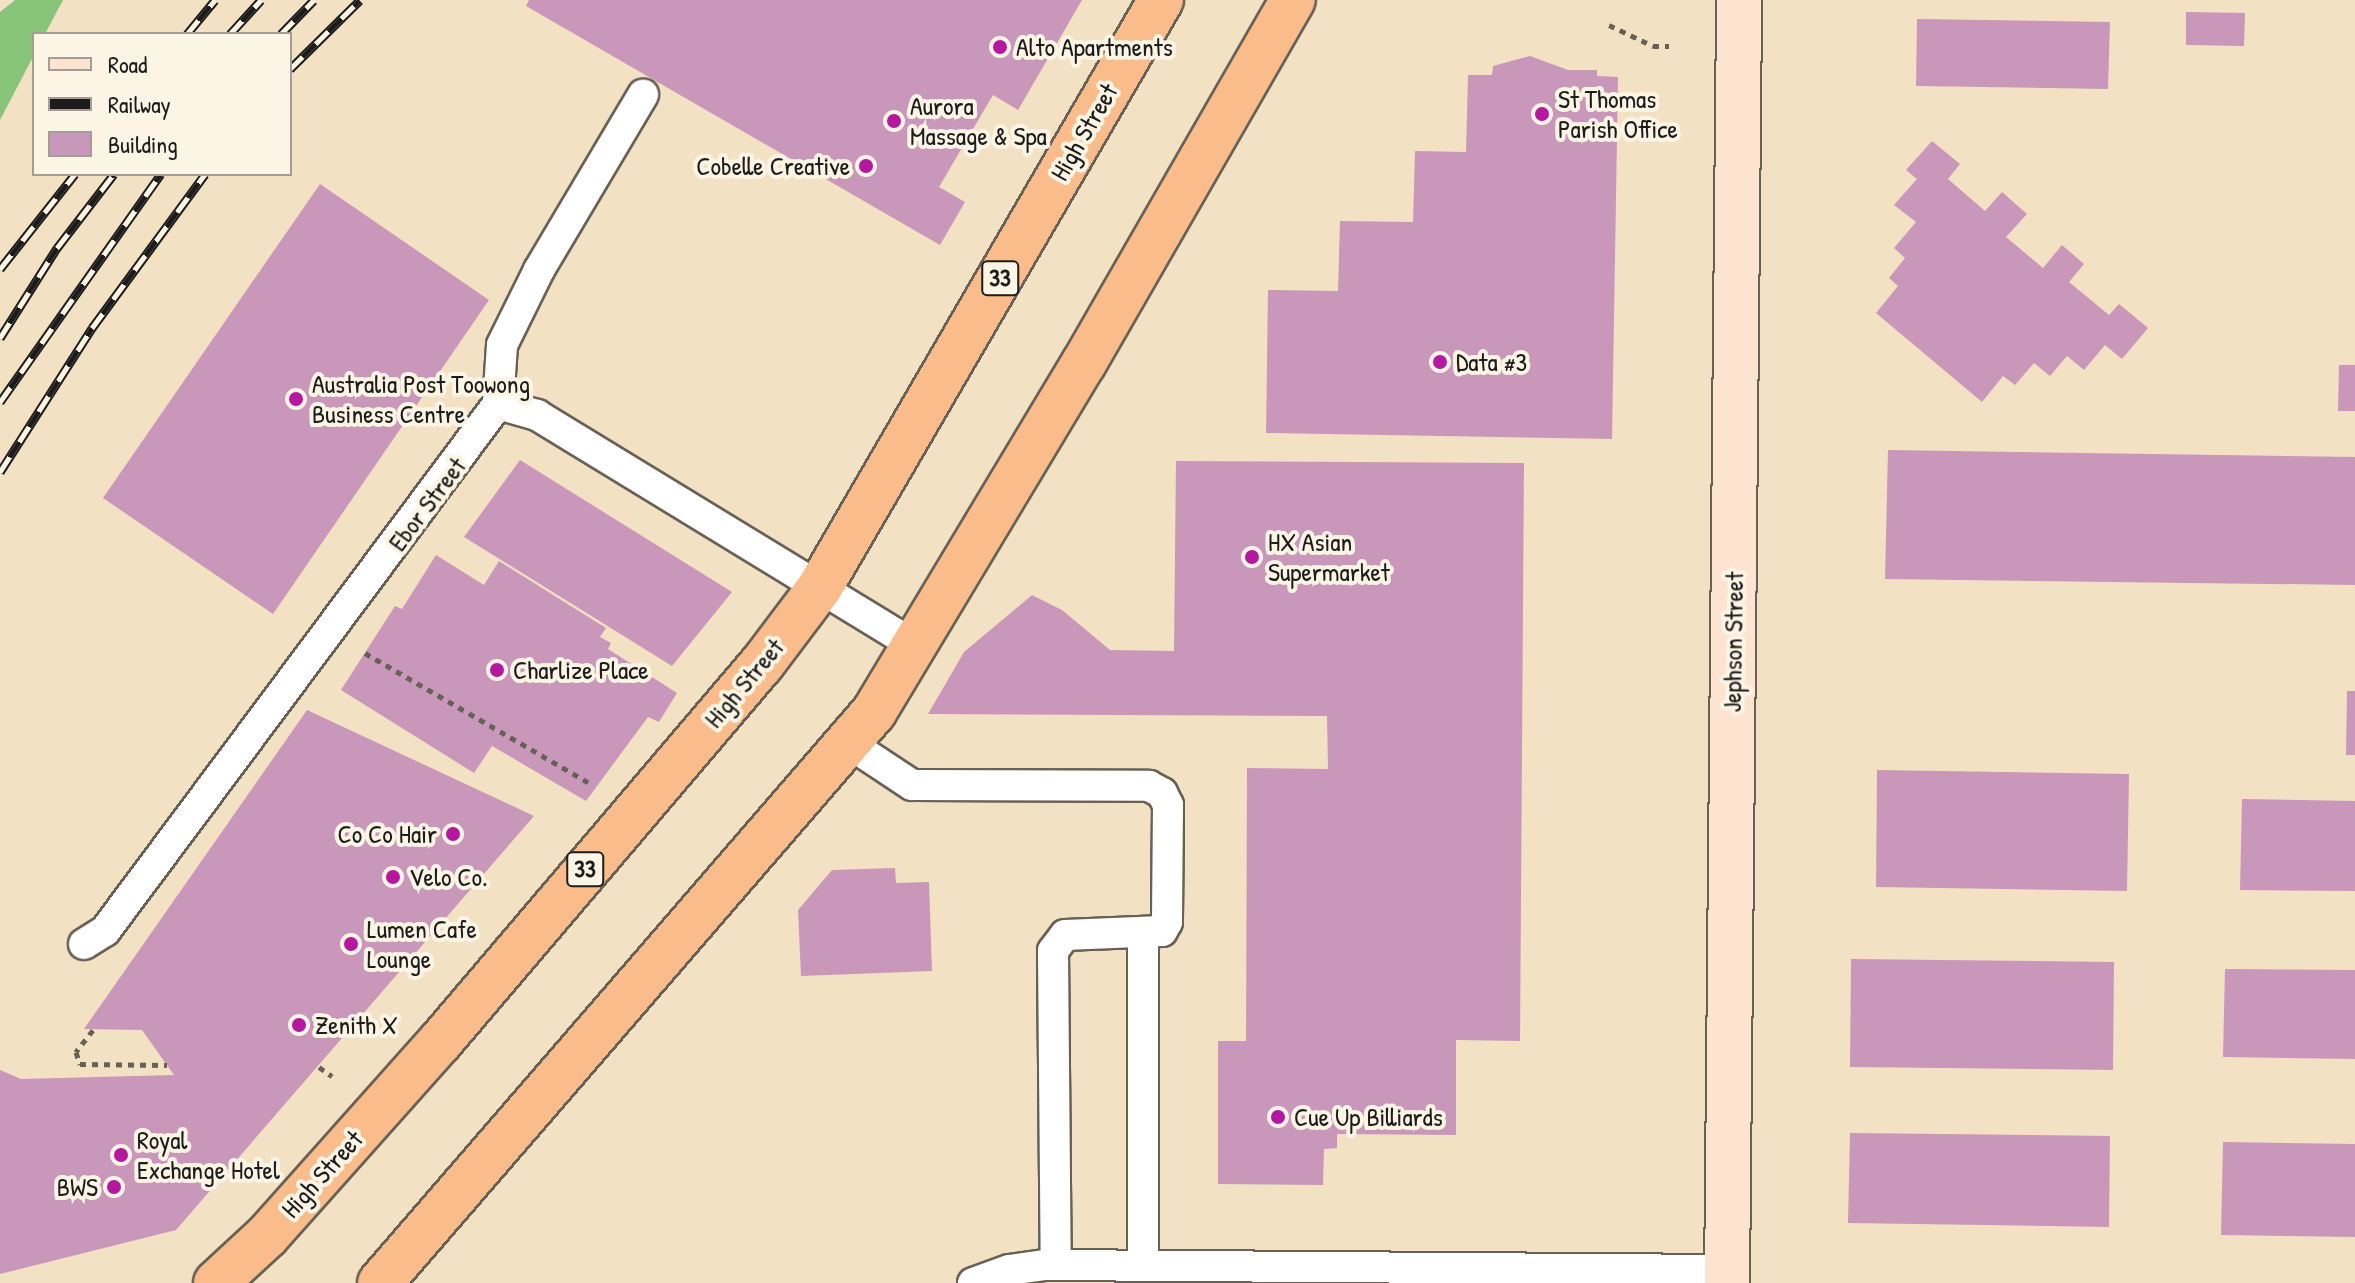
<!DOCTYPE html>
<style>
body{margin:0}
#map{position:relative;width:2355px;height:1283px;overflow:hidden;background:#f2e2c3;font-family:"Patrick Hand",sans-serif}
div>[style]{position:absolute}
.green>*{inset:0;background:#88c47a}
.building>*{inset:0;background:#c997b9}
.path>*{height:5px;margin-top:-2.5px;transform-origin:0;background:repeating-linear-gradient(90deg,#676156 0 6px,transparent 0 12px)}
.roads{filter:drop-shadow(2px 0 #676156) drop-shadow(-2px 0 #676156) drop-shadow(0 2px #676156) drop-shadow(0 -2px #676156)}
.lane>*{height:30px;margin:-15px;padding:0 15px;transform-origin:15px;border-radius:15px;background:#fff}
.secondary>*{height:44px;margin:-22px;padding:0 22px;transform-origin:22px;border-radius:22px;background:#fde4d0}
.highway>*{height:44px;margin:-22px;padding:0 22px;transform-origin:22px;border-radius:22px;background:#f9bc8a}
.rail>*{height:9px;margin-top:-4.5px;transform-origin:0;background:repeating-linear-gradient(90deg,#fcf5e5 0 18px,#1c1c1c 0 36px);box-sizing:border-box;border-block:2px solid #1c1c1c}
.dots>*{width:22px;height:22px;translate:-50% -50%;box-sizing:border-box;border:4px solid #fcf5e5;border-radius:50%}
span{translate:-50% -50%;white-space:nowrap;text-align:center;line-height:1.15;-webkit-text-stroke:8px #fcf5e5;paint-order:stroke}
.shield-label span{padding:2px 6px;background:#fcf5e5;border:2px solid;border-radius:6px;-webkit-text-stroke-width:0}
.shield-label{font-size:24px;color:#1c1c1c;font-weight:700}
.poi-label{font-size:26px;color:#1c1c1c}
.left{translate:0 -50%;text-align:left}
.right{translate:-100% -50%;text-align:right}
.street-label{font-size:26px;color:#1c1c1c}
.legend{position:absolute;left:32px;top:32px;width:260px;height:144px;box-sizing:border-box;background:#fcf5e5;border:2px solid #a29e95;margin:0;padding:10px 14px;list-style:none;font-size:24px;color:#1c1c1c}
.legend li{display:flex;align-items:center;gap:16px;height:40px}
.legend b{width:40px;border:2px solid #a29e95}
</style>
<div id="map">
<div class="green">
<div style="clip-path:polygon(15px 0,63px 0,45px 34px,34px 34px,34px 55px,0 120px,0 12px)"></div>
</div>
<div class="building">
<div style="clip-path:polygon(529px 0,1082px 0,1018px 110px,993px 95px,939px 187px,965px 202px,940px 245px,526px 6px)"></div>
<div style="clip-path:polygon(2186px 12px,2245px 13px,2244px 46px,2186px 45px)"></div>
<div style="clip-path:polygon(1917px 19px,2110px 22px,2108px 89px,1916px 86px)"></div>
<div style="clip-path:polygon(1530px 56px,1568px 70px,1597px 70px,1597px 76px,1618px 77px,1612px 439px,1266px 433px,1268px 290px,1338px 291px,1340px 221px,1413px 222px,1415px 151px,1466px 152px,1468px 75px,1492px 75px,1493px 66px)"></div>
<div style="clip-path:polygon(1932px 141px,1960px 164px,1948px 179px,1985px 211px,2002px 192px,2027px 214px,2006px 237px,2043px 268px,2062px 245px,2084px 264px,2069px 282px,2109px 315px,2119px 304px,2148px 328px,2122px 359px,2105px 345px,2084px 370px,2067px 356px,2050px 376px,2034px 363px,2015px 385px,2003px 376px,1982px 402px,1876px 313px,1898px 286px,1889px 278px,1905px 258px,1894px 248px,1916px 222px,1894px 205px,1917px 179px,1906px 170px)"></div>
<div style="clip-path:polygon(320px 184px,489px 300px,273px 614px,103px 498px)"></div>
<div style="clip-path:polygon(2339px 365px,2355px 365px,2355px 411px,2338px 411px)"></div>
<div style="clip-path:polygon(1888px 450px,2355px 457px,2355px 585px,1885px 579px)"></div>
<div style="clip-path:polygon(520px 460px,732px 592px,672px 666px,464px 537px)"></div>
<div style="clip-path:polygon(1176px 461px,1524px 463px,1520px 1041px,1456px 1040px,1456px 1135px,1337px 1134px,1337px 1148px,1324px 1149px,1323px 1185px,1218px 1184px,1218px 1041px,1246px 1041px,1247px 768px,1328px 769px,1327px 716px,928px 714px,964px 652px,1032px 595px,1062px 610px,1110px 650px,1174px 651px)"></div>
<div style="clip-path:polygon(436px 555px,484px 585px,499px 561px,606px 628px,600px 637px,611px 643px,608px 649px,677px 693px,659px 722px,648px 717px,586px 801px,492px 746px,474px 773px,341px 690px,395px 606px,402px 609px)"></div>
<div style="clip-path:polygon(2347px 691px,2355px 691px,2355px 755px,2346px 755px)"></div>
<div style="clip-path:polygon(307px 710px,534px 816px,176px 1230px,0 1274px,0 1070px,21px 1079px,174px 1075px,142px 1030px,84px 1029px)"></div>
<div style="clip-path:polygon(1877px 770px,2129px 774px,2127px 891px,1876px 887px)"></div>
<div style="clip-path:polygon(2242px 799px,2355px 801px,2355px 891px,2240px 890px)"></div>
<div style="clip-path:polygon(895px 868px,896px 883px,929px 882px,932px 971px,801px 976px,798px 910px,832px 870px)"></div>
<div style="clip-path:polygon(1851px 959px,2114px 962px,2113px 1070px,1850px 1067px)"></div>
<div style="clip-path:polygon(2225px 969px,2355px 970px,2355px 1059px,2223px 1057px)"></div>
<div style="clip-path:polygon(1850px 1133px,2110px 1136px,2109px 1227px,1848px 1223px)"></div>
<div style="clip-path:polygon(2223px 1142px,2355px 1144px,2355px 1237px,2221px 1235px)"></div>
</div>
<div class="path">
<div style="left:1609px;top:25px;width:49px;rotate:25.5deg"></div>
<div style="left:1653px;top:46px;width:16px"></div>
<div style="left:365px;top:653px;width:261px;rotate:30.1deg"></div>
<div style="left:93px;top:1030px;width:28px;rotate:128deg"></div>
<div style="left:76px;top:1052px;width:13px;rotate:72deg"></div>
<div style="left:80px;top:1064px;width:87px;rotate:0.7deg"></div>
<div style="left:319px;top:1067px;width:16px;rotate:35deg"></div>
</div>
<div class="roads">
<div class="lane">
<div style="left:498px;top:404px;width:41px;rotate:15.8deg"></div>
<div style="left:537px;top:415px;width:444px;rotate:31.4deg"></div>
<div style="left:498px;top:404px;width:59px;rotate:-86.1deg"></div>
<div style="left:502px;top:345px;width:84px;rotate:-63.7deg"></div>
<div style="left:539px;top:270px;width:204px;rotate:-59.3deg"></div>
<div style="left:850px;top:744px;width:74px;rotate:33.5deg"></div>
<div style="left:912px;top:785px;width:237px;rotate:0.2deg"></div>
<div style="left:1149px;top:786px;width:15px;rotate:28deg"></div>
<div style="left:1162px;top:793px;width:13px;rotate:63deg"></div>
<div style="left:1168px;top:805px;width:117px;rotate:90.5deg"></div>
<div style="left:1167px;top:922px;width:10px;rotate:119deg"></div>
<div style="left:1162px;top:931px;width:97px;rotate:177.6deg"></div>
<div style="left:1065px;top:935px;width:20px;rotate:127deg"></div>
<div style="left:1053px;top:951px;width:314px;rotate:89.5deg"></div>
<div style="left:84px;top:944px;width:25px;rotate:-32deg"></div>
<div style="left:105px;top:931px;width:657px;rotate:-53.29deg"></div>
<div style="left:1143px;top:1265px;width:331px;rotate:-90deg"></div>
<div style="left:973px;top:1283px;width:38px;rotate:-20deg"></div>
<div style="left:1009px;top:1270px;width:37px;rotate:-8deg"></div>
<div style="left:1046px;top:1265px;width:681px;rotate:0.42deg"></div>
</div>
<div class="secondary">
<div style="left:1727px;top:1283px;width:1283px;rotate:-89.46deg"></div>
</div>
<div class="highway">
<div style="left:216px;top:1283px;width:69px;rotate:-42.7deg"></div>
<div style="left:267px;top:1236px;width:260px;rotate:-48.3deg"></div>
<div style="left:440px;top:1042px;width:497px;rotate:-49.6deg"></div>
<div style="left:762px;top:664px;width:96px;rotate:-53deg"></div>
<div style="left:820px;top:587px;width:679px;rotate:-59.85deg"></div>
<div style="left:380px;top:1283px;width:755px;rotate:-49.14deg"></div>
<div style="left:874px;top:712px;width:407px;rotate:-59deg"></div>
<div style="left:1084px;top:363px;width:419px;rotate:-60.1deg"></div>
</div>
</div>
<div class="rail">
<div style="left:187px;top:34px;width:44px;rotate:-50.5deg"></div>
<div style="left:230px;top:34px;width:46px;rotate:-47.6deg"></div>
<div style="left:281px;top:34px;width:47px;rotate:-45.9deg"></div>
<div style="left:290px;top:69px;width:98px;rotate:-44.6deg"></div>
<div style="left:0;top:269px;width:121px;rotate:-51.7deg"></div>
<div style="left:0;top:338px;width:107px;rotate:-57.7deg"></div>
<div style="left:57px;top:248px;width:93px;rotate:-52.4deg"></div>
<div style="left:0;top:402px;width:279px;rotate:-54.8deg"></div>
<div style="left:0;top:472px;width:171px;rotate:-57.4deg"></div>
<div style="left:92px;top:328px;width:191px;rotate:-53.7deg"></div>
</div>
<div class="dots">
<div style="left:1000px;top:47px;background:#b5179e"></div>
<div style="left:1542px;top:114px;background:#b5179e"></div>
<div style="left:894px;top:121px;background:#b5179e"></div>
<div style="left:866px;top:166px;background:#b5179e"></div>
<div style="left:1440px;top:362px;background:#b5179e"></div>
<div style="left:296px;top:399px;background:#b5179e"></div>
<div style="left:1252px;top:557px;background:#b5179e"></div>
<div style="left:497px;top:670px;background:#b5179e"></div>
<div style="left:453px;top:834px;background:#b5179e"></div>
<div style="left:393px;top:877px;background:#b5179e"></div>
<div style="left:351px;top:944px;background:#b5179e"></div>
<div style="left:299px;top:1025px;background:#b5179e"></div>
<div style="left:1278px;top:1117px;background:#b5179e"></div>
<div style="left:121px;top:1155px;background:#b5179e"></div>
<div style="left:114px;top:1187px;background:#b5179e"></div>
</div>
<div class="shield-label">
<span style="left:1000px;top:278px">33</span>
<span style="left:585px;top:869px">33</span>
</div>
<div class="poi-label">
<span class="left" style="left:1016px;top:47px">Alto Apartments</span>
<span class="left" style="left:1558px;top:114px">St Thomas<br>Parish Office</span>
<span class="left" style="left:910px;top:121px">Aurora<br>Massage &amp; Spa</span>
<span class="right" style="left:850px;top:166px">Cobelle Creative</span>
<span class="left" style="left:1456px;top:362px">Data #3</span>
<span class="left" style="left:312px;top:399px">Australia Post Toowong<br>Business Centre</span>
<span class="left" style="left:1268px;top:557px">HX Asian<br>Supermarket</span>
<span class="left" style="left:513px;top:670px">Charlize Place</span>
<span class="right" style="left:437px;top:834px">Co Co Hair</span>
<span class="left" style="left:409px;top:877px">Velo Co.</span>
<span class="left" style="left:367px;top:944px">Lumen Cafe<br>Lounge</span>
<span class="left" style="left:315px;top:1025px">Zenith X</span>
<span class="left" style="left:1294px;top:1117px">Cue Up Billiards</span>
<span class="left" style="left:137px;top:1155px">Royal<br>Exchange Hotel</span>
<span class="right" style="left:98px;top:1187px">BWS</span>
</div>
<div class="street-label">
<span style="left:1084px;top:132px;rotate:-60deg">High Street</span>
<span style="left:427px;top:504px;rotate:-53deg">Ebor Street</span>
<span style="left:1733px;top:642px;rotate:-89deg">Jephson Street</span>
<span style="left:744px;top:683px;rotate:-50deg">High Street</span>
<span style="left:322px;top:1174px;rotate:-48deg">High Street</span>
</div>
<ul class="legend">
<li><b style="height:10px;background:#fde4d0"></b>Road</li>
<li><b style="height:10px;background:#1c1c1c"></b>Railway</li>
<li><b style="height:22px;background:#c997b9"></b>Building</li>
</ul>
</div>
